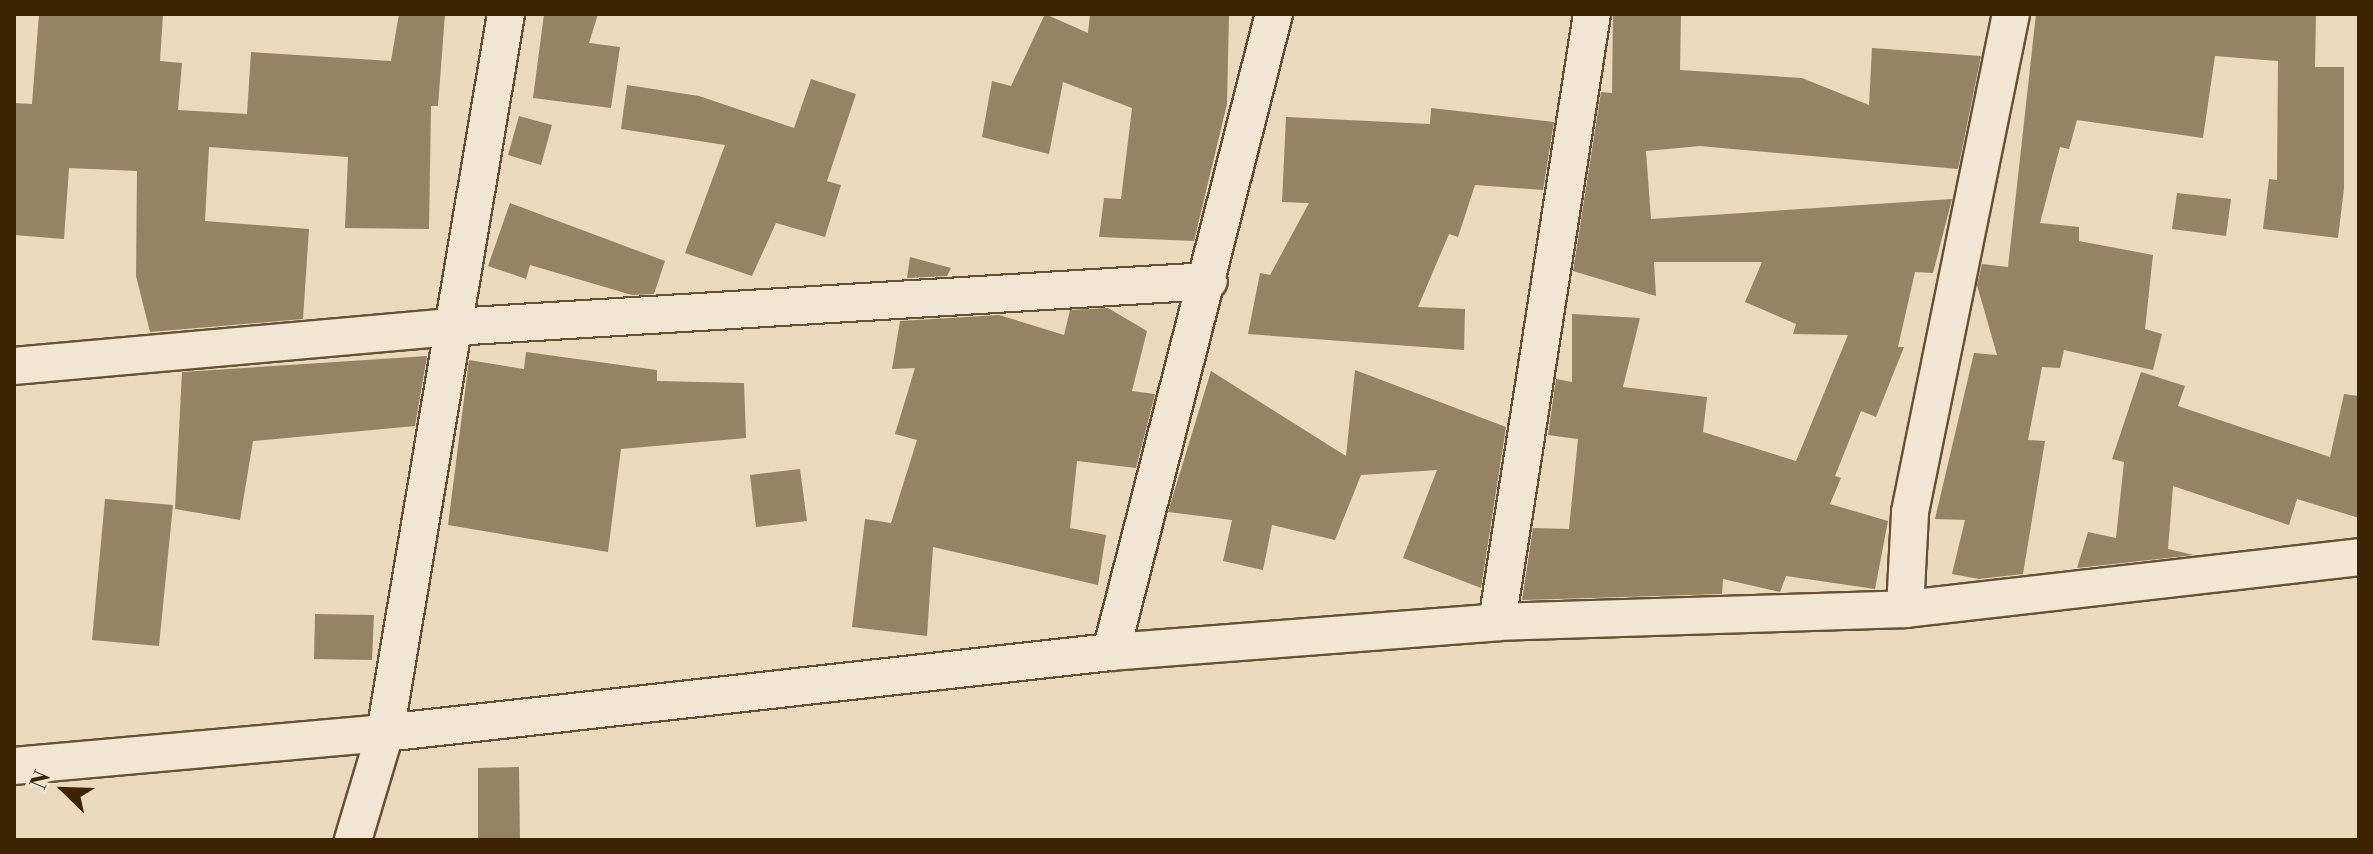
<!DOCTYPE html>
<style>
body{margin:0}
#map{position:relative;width:2373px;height:854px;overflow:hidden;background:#ead9bd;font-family:"Libre Bodoni",serif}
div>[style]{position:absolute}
.building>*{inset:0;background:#968264}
.roads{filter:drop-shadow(2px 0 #685032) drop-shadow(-2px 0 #685032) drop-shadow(0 2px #685032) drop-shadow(0 -2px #685032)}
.street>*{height:36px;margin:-18px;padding:0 18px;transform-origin:18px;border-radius:18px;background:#f1e6d4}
span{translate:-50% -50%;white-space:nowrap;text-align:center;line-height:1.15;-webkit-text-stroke:6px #f1e6d4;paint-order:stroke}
.frame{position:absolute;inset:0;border:16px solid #3c2303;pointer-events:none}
.north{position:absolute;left:24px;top:750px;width:80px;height:80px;-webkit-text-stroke:6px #f1e6d4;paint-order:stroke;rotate:293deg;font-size:22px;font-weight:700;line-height:32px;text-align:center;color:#3c2303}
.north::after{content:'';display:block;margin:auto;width:28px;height:36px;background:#3c2303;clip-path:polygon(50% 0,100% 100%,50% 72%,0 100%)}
</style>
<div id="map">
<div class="building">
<div style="clip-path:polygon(39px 14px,163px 14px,160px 61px,182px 63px,178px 110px,247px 114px,251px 52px,391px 61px,399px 14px,445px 14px,438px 106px,431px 106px,429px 229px,345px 228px,348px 157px,209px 147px,205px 221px,309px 229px,303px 319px,150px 332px,136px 276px,137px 171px,69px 168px,64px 239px,14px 235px,14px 103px,32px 104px)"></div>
<div style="clip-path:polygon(544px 14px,598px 14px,589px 43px,620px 47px,611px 108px,533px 98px)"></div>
<div style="clip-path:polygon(1045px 14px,1088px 33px,1090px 14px,1229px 14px,1227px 104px,1194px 241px,1099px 237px,1104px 198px,1121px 199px,1132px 108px,1063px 82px,1049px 154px,982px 137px,992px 81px,1011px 86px)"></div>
<div style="clip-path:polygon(1613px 14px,1681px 14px,1680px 70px,1802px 78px,1869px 105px,1872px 48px,1981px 56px,1958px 169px,1700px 146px,1646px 151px,1651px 219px,1952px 199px,1933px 273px,1915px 272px,1898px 347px,1904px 347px,1876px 417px,1861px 411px,1835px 476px,1841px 478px,1830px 504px,1888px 521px,1875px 589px,1786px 576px,1780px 592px,1723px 579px,1722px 594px,1522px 600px,1533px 528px,1569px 529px,1578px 439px,1548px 435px,1556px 379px,1572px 382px,1572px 314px,1640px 318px,1623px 387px,1707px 397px,1703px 432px,1796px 461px,1848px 335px,1793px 334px,1796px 324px,1745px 302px,1762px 262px,1654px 262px,1656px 296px,1573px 271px,1601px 92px,1612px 93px)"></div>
<div style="clip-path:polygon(2036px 14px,2316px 14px,2315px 67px,2344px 67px,2344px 188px,2338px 238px,2263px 229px,2269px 179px,2277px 180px,2278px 61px,2215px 56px,2203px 138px,2077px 120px,2069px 149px,2060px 147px,2040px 223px,2079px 227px,2079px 241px,2153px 255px,2145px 329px,2162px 334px,2153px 370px,2064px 350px,2060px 368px,2042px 367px,2028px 440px,2045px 441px,2023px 574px,1979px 579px,1952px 574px,1965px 520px,1935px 519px,1974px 353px,1997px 355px,1977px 285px,1982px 264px,2008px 267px)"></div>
<div style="clip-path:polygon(811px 79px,856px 94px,827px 181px,841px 185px,825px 237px,776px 223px,752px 276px,685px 253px,725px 145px,621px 129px,627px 85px,699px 96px,794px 128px)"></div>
<div style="clip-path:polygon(1431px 108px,1554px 122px,1543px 190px,1475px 185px,1458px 237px,1449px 234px,1418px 307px,1465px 309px,1464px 350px,1248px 334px,1260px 273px,1270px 275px,1309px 203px,1282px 202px,1286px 117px,1430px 124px)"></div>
<div style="clip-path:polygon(519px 116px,552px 125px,541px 165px,508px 155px)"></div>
<div style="clip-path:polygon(2177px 193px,2231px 199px,2226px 236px,2172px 229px)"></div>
<div style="clip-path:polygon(510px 203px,665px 261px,654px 294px,632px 295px,530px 265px,526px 279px,488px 266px)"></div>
<div style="clip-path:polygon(910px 257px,951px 268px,947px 276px,907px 278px)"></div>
<div style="clip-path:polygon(1108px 308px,1147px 331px,1132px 391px,1155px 394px,1136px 468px,1077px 461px,1070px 528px,1106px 535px,1098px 585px,933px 547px,927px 636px,852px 627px,865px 519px,891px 523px,917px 440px,895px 434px,915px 368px,892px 369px,900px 321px,999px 315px,1064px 335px,1070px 310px)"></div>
<div style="clip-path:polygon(526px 352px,657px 370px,657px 381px,744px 383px,746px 438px,621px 449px,608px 552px,448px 525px,469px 360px,524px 369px)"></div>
<div style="clip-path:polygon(427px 356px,415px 426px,253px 441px,240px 520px,175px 509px,182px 372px)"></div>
<div style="clip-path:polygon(1355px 370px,1506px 427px,1481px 588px,1403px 558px,1437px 470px,1361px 475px,1335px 540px,1272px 525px,1263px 570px,1223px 561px,1232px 520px,1168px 512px,1211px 371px,1346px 456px)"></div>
<div style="clip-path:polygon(2141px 372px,2185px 386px,2178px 406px,2330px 457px,2344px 394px,2359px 396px,2359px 518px,2297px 499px,2289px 525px,2173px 486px,2168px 549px,2194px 555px,2077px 568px,2088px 532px,2116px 538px,2124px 462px,2112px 459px)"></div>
<div style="clip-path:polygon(800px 469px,807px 521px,756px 527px,750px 475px)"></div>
<div style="clip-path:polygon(105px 499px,173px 505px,159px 646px,92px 640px)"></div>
<div style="clip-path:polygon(315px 614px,374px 615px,372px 660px,314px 659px)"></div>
<div style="clip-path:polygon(519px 767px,520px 840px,478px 840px,478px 768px)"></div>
</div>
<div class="roads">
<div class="street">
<div style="left:14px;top:366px;width:441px;rotate:-5.1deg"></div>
<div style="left:453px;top:327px;width:757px;rotate:-3.48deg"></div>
<div style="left:1905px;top:609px;width:97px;rotate:-87deg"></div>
<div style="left:1910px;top:512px;width:508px;rotate:-78.54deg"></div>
<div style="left:1497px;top:622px;width:615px;rotate:-81.12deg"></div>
<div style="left:1111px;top:652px;width:658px;rotate:-75.67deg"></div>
<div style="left:14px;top:766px;width:372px;rotate:-5.1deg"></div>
<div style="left:385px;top:733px;width:731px;rotate:-6.37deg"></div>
<div style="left:1111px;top:652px;width:387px;rotate:-4.4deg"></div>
<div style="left:1497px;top:622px;width:408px;rotate:-1.8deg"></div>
<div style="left:1905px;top:609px;width:457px;rotate:-6.5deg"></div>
<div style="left:353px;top:840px;width:112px;rotate:-73.3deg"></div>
<div style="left:385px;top:733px;width:729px;rotate:-80.45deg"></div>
</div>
</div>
<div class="frame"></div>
<div class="north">N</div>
</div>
